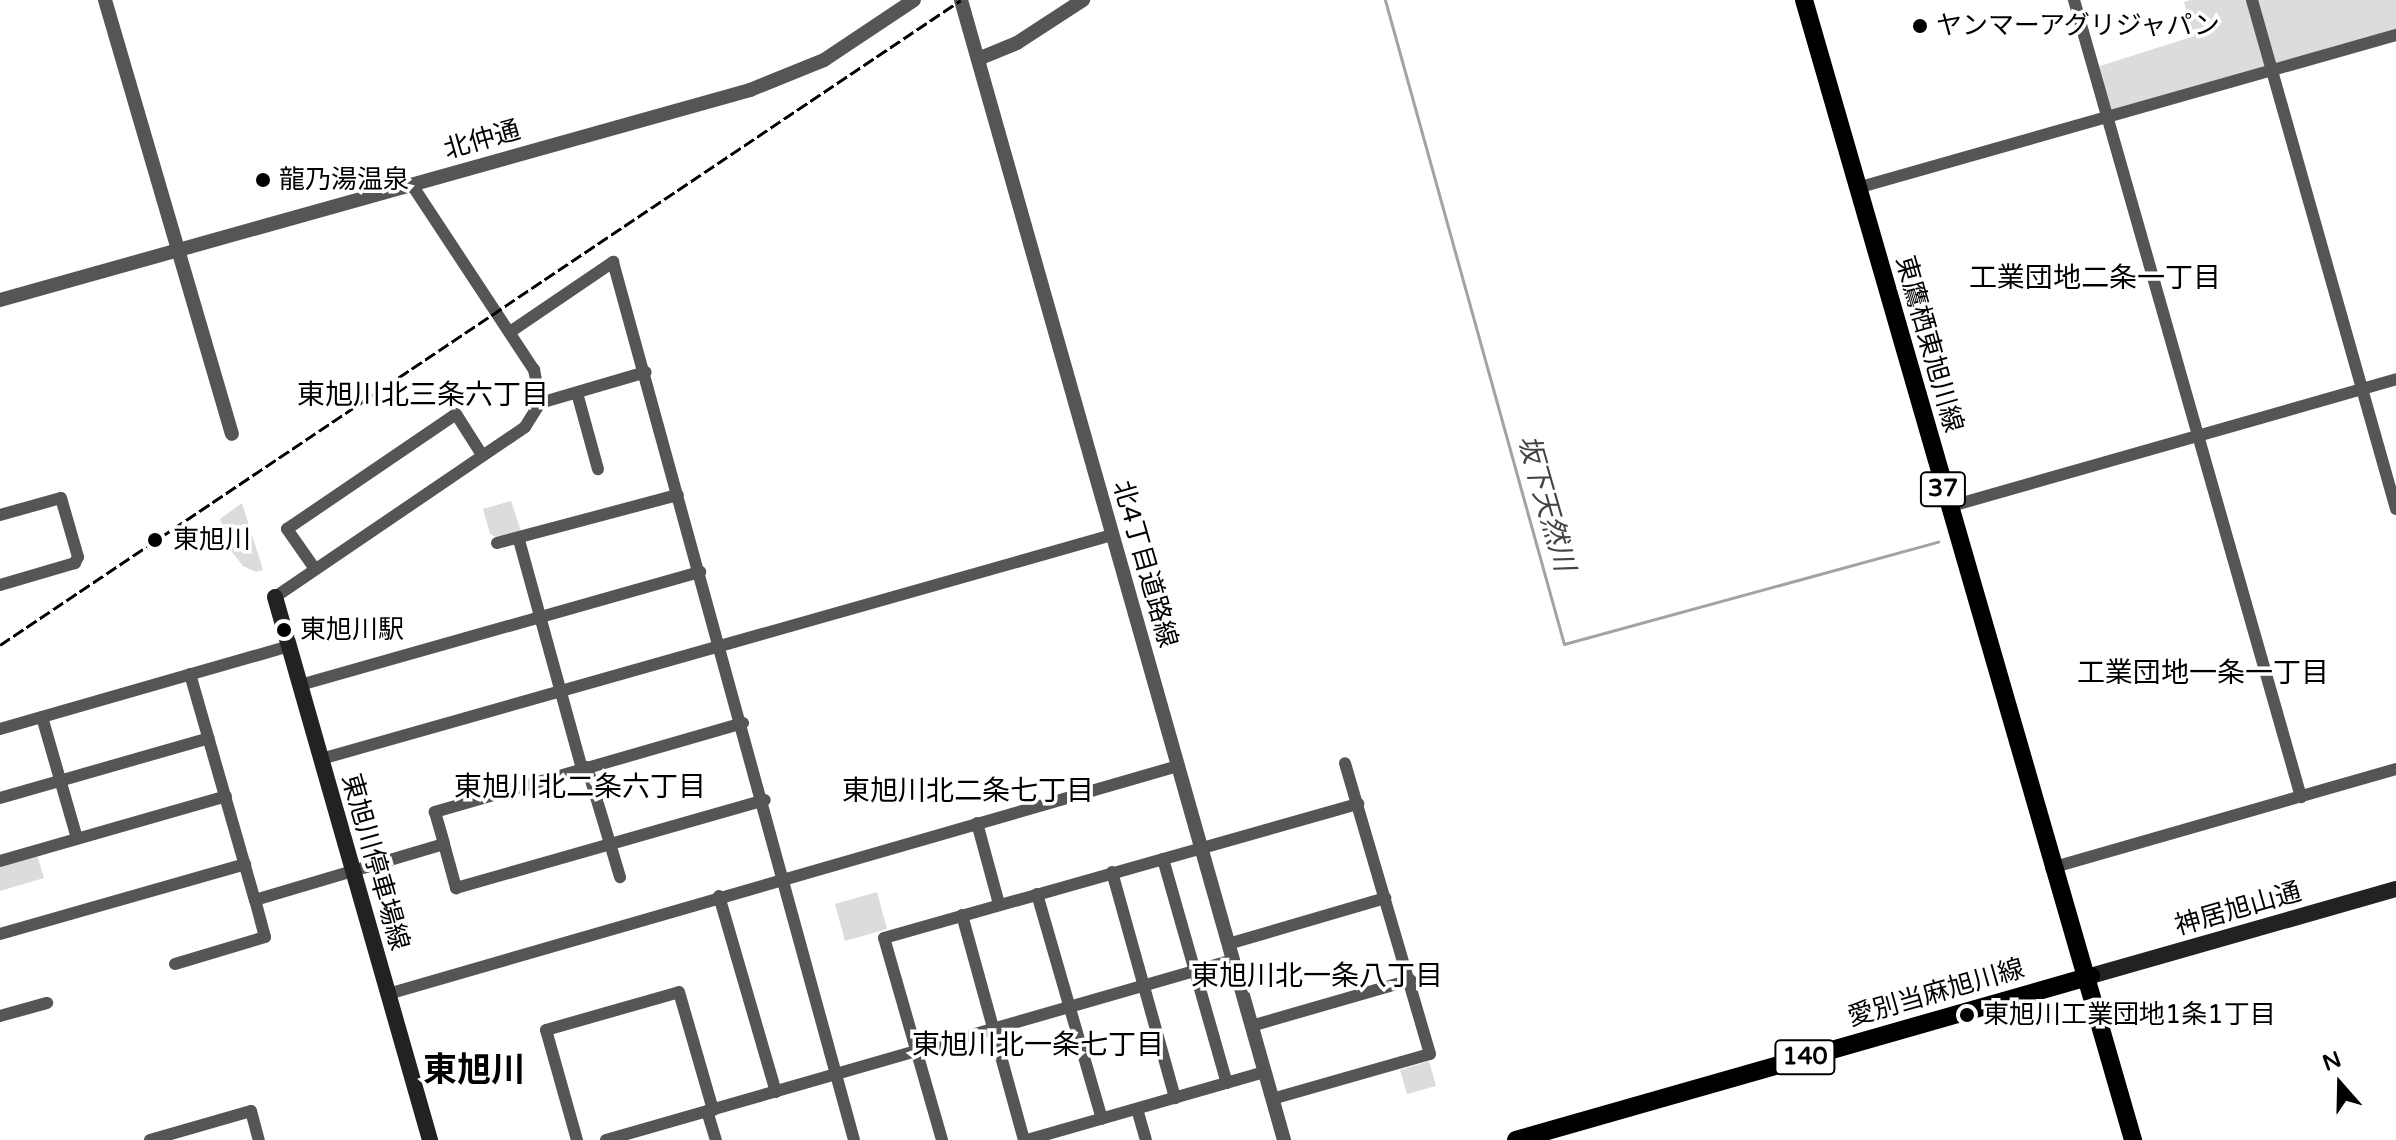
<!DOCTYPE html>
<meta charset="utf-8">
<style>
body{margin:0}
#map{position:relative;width:2396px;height:1140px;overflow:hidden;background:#fff;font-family:"Varela Round","Noto Sans JP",sans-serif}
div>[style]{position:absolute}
.green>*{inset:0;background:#dcdcdc}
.stream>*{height:3px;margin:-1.5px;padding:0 1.5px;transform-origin:1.5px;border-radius:1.5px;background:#a3a3a3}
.minor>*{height:12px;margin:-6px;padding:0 6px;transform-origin:6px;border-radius:6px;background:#555}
.tertiary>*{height:14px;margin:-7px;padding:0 7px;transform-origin:7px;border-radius:7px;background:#555}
.secondary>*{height:16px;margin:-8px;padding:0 8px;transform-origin:8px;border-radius:8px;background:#222}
.primary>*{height:18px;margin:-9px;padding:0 9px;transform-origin:9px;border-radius:9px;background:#000}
.rail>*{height:3px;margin-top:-1.5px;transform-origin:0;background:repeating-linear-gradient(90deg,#000 0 12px,transparent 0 16px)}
.dots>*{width:22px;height:22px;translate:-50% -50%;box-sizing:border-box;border:4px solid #fff;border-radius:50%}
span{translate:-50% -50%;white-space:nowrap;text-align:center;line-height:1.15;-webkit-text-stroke:7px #fff;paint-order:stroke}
.shield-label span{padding:2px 6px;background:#fff;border:2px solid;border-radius:6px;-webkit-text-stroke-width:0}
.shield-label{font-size:24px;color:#000;font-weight:700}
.poi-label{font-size:26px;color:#000}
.left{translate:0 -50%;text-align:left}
.street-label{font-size:26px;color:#000}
.neighbourhood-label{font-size:28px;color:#000}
.water-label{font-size:28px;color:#444;font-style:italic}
.district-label{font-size:34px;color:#000;font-weight:700}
.north{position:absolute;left:2300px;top:1044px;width:80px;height:80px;-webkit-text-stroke:6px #fff;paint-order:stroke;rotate:340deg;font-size:22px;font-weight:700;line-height:32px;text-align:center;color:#000}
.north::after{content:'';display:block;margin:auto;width:28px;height:36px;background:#000;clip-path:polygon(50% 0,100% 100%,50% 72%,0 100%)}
</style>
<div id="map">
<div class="green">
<div style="clip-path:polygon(2191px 0,2396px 0,2396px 35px,2114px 115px,2105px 107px,2094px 68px,2194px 36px,2184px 2px)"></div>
<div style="clip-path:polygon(511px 501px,521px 531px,498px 538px,490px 534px,483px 509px)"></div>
<div style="clip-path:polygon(242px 503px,263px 570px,256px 572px,243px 566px,224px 542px,227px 536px,220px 519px)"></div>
<div style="clip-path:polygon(37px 855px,44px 878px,0 891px,0 866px)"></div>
<div style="clip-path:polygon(877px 892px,887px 929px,845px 941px,835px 904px)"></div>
<div style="clip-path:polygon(1429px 1061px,1436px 1086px,1407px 1094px,1400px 1070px)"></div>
</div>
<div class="stream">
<div style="left:1385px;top:0;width:668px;rotate:74.47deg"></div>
<div style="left:1564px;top:644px;width:388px;rotate:-15.3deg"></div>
</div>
<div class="minor">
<div style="left:2074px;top:0;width:829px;rotate:74.1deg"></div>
<div style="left:2252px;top:0;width:529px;rotate:74.2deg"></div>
<div style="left:1857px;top:188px;width:560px;rotate:-15.85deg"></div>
<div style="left:510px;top:332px;width:125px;rotate:-34.2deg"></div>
<div style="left:613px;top:262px;width:910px;rotate:74.65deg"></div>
<div style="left:577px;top:393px;width:79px;rotate:74.6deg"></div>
<div style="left:540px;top:403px;width:110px;rotate:-16.3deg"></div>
<div style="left:1948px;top:507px;width:466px;rotate:-15.9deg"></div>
<div style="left:0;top:515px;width:63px;rotate:-15.6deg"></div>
<div style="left:61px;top:498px;width:61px;rotate:73.9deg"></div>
<div style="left:78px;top:557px;width:7px;rotate:117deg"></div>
<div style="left:75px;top:563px;width:78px;rotate:163.7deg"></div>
<div style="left:519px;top:540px;width:238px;rotate:74.6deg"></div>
<div style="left:497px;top:543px;width:187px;rotate:-14.9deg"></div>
<div style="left:315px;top:569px;width:49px;rotate:-125deg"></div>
<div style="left:287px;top:529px;width:204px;rotate:-34.2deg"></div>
<div style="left:456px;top:414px;width:49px;rotate:57.6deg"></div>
<div style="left:275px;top:597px;width:302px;rotate:-34.2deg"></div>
<div style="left:525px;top:427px;width:28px;rotate:-58deg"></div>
<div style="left:540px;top:403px;width:34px;rotate:-100deg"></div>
<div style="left:534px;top:370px;width:222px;rotate:-123.4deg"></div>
<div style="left:190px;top:674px;width:235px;rotate:74deg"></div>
<div style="left:255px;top:900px;width:197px;rotate:-16.5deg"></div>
<div style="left:300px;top:685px;width:416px;rotate:-15.8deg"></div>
<div style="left:42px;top:717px;width:126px;rotate:73.9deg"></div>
<div style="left:743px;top:723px;width:321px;rotate:163.9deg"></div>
<div style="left:435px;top:812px;width:33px;rotate:74deg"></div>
<div style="left:444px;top:844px;width:46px;rotate:74.7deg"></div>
<div style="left:456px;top:888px;width:321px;rotate:-15.9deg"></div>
<div style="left:0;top:729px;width:301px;rotate:-16deg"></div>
<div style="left:321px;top:759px;width:822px;rotate:-15.81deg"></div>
<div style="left:587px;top:767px;width:115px;rotate:73.3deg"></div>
<div style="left:0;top:798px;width:217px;rotate:-16deg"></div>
<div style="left:977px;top:823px;width:84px;rotate:74.8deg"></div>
<div style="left:1163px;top:859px;width:233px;rotate:74.1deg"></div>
<div style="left:0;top:861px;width:235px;rotate:-16deg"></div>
<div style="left:2051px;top:868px;width:359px;rotate:-16deg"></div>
<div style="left:1112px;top:872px;width:235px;rotate:74.4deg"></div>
<div style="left:1037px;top:894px;width:234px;rotate:73.9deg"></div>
<div style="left:719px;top:896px;width:204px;rotate:73.8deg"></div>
<div style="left:962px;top:915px;width:233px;rotate:74.6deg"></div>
<div style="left:0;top:934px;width:255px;rotate:-15.9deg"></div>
<div style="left:1228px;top:944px;width:164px;rotate:-16.3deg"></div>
<div style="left:175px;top:964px;width:94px;rotate:-16.7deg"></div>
<div style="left:265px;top:937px;width:38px;rotate:-105deg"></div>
<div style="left:388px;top:994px;width:822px;rotate:-16.1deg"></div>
<div style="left:0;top:1016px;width:49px;rotate:-15.5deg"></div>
<div style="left:1251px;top:1026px;width:166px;rotate:-16.1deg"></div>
<div style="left:1272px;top:1099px;width:164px;rotate:-15.9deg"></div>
<div style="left:1430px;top:1054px;width:303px;rotate:-106.3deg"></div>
<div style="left:1137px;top:1109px;width:32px;rotate:74deg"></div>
<div style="left:707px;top:1111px;width:30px;rotate:73deg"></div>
<div style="left:150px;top:1140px;width:105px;rotate:-16deg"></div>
<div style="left:251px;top:1111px;width:30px;rotate:75deg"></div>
<div style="left:577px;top:1140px;width:114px;rotate:-105.7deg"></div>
<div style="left:546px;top:1030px;width:138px;rotate:-15.9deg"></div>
<div style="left:679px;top:992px;width:123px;rotate:73.9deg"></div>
<div style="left:606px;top:1140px;width:652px;rotate:-16.02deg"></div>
<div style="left:942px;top:1140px;width:210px;rotate:-106deg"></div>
<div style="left:884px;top:938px;width:493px;rotate:-15.8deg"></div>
<div style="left:1027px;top:1140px;width:247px;rotate:-16deg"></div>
</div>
<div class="tertiary">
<div style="left:105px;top:0;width:452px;rotate:73.7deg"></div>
<div style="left:961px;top:0;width:1185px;rotate:74.18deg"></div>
<div style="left:978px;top:59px;width:42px;rotate:-22.3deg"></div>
<div style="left:1017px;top:43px;width:79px;rotate:-33.1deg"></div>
<div style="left:0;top:300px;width:779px;rotate:-15.64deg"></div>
<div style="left:750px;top:90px;width:80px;rotate:-22.1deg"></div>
<div style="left:824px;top:60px;width:108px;rotate:-33.7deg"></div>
</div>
<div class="secondary">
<div style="left:275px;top:597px;width:565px;rotate:74.07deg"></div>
<div style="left:2094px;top:975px;width:314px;rotate:-15.9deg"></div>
</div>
<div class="primary">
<div style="left:1804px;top:0;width:1187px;rotate:73.9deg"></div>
<div style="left:1516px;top:1140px;width:598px;rotate:-15.92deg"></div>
</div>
<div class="rail">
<div style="left:0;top:645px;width:1157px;rotate:-33.87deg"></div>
</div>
<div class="dots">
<div style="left:1920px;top:26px;background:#000"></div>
<div style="left:263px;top:180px;background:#000"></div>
<div style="left:155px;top:540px;background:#000"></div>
<div style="left:284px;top:630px;background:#000"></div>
<div style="left:1967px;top:1015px;background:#000"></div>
</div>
<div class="shield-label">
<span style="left:1943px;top:489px">37</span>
<span style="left:1805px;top:1057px">140</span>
</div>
<div class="poi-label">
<span class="left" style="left:1936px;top:26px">ヤンマーアグリジャパン</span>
<span class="left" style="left:279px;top:180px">龍乃湯温泉</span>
<span class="left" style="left:173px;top:540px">東旭川</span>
<span class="left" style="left:300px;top:630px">東旭川駅</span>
<span class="left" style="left:1983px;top:1015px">東旭川工業団地1条1丁目</span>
</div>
<div class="street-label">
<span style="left:482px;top:140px;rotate:-16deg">北仲通</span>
<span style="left:1929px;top:344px;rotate:74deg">東鷹栖東旭川線</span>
<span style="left:1145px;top:564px;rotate:74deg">北4丁目道路線</span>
<span style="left:375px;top:862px;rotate:74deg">東旭川停車場線</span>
<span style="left:2238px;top:909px;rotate:-16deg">神居旭山通</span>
<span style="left:1936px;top:993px;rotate:-16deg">愛別当麻旭川線</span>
</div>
<div class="neighbourhood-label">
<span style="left:2095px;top:278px">工業団地二条一丁目</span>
<span style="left:423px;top:395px">東旭川北三条六丁目</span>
<span style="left:2203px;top:673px">工業団地一条一丁目</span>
<span style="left:580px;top:787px">東旭川北二条六丁目</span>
<span style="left:968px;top:791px">東旭川北二条七丁目</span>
<span style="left:1317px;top:976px">東旭川北一条八丁目</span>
<span style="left:1038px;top:1045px">東旭川北一条七丁目</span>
</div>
<div class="water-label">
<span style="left:1546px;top:503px;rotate:74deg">坂下天然川</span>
</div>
<div class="district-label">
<span style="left:474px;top:1071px">東旭川</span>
</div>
<div class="north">N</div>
</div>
